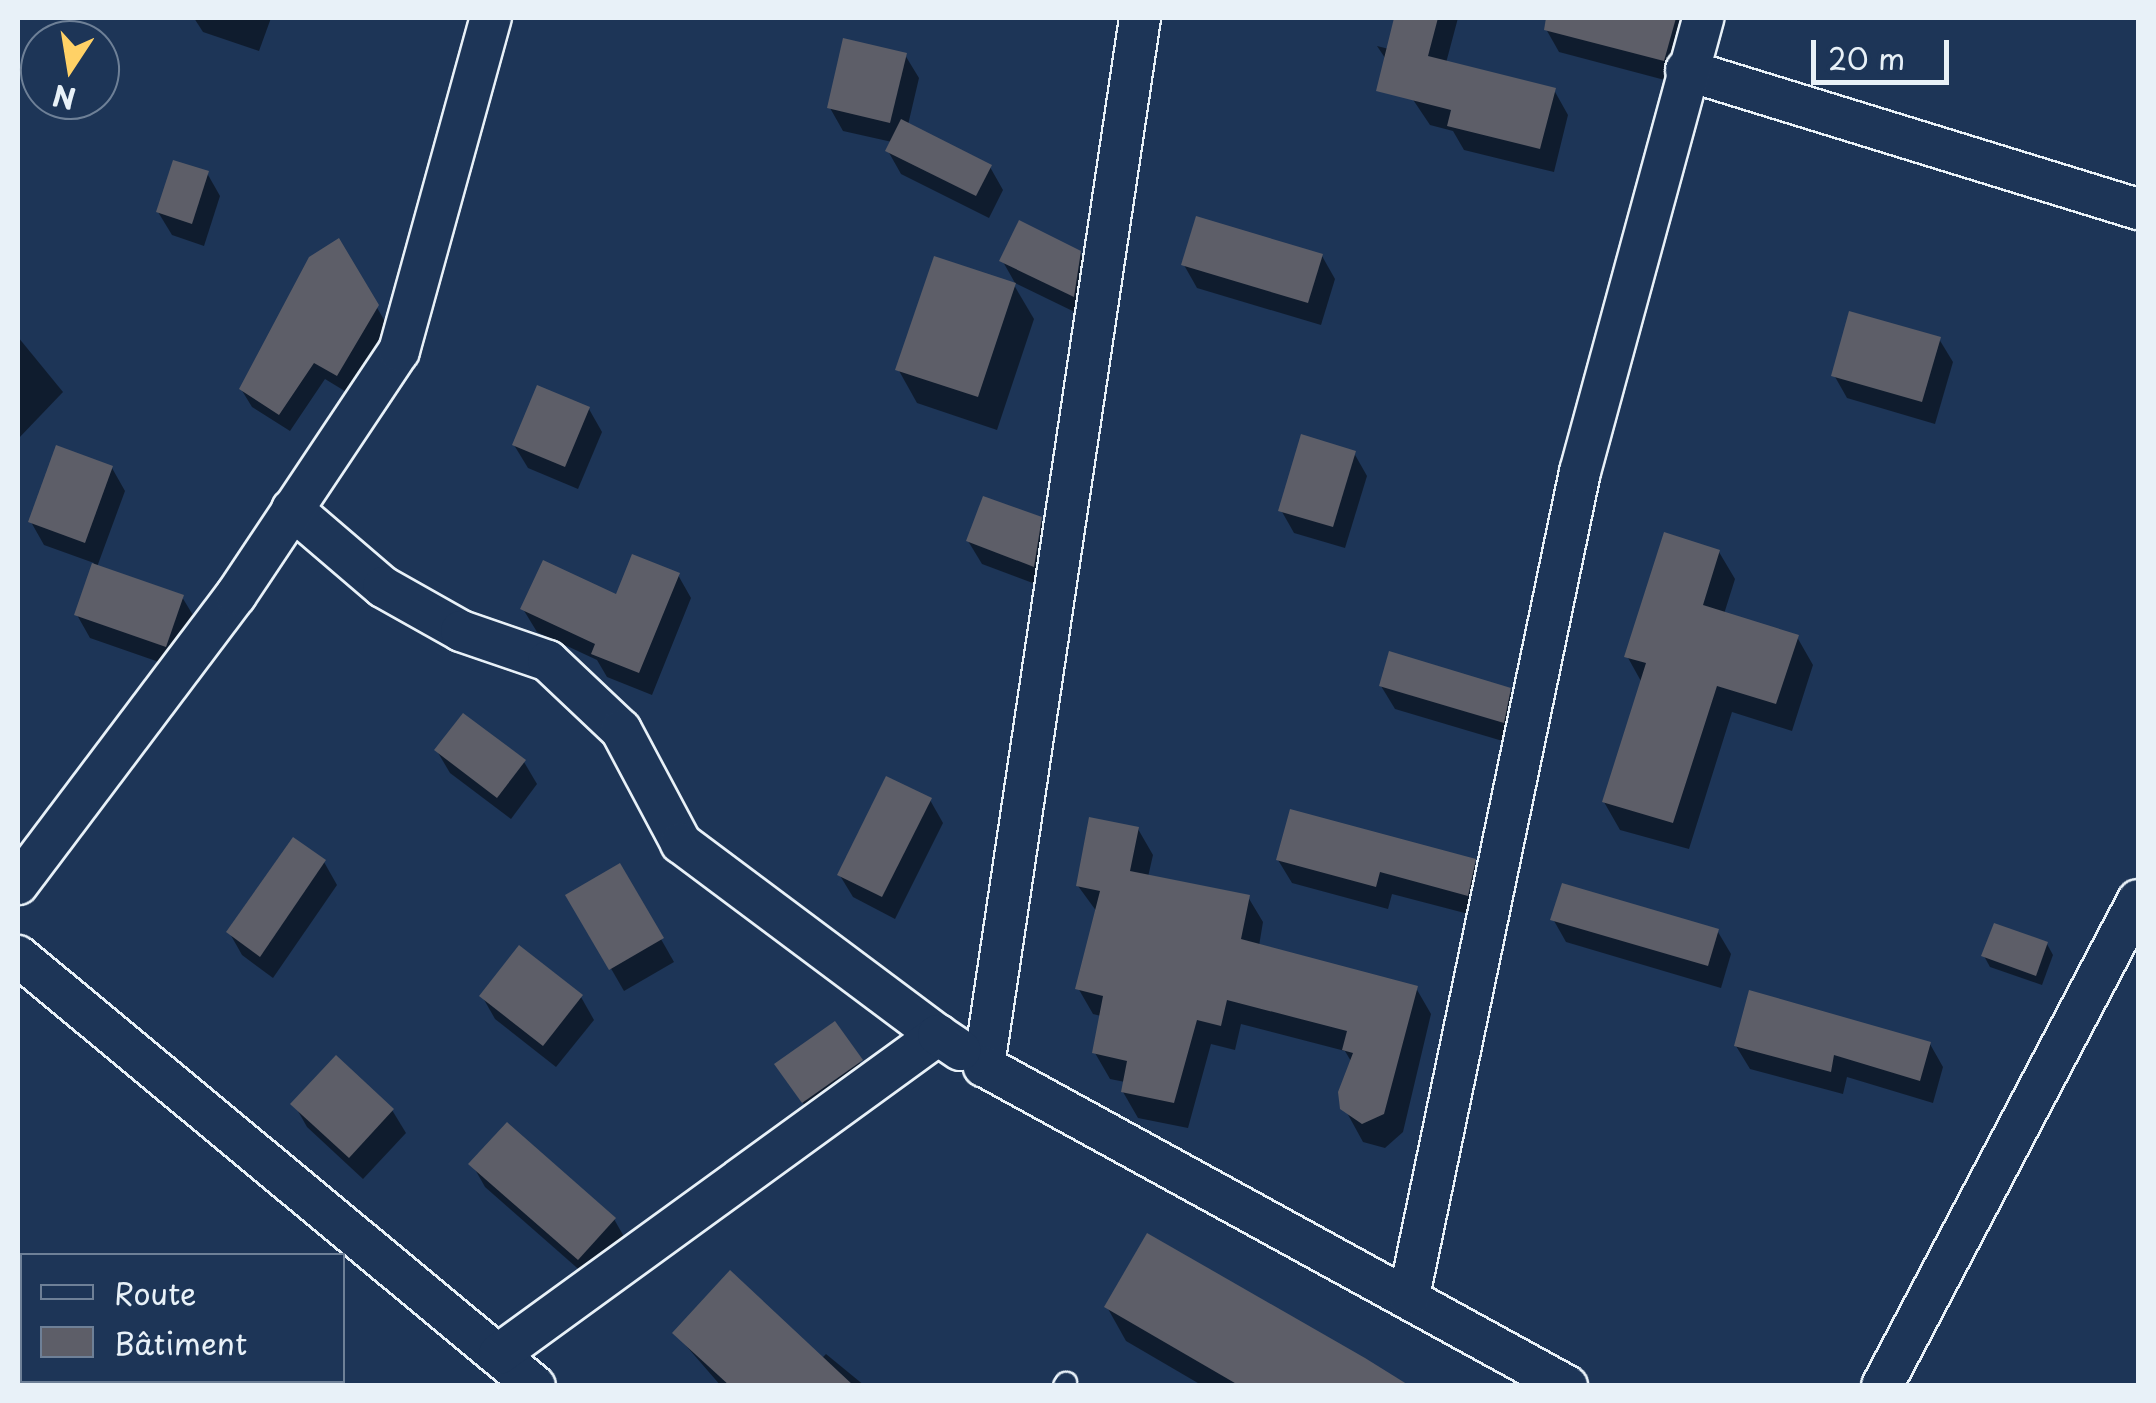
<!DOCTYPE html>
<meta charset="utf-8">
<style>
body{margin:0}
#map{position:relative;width:2156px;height:1403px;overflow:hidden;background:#1d3557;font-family:"Playpen Sans",sans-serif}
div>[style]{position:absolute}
.shadow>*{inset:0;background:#0007}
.building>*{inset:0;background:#5d5e68}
.roads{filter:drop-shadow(2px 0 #e8f1f8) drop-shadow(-2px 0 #e8f1f8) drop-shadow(0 2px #e8f1f8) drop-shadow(0 -2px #e8f1f8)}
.lane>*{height:20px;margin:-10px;padding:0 10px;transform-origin:10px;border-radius:10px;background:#1d3557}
.street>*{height:40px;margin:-20px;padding:0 20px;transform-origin:20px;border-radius:20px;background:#1d3557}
span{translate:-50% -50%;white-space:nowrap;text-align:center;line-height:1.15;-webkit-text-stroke:9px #1d3557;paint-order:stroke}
.frame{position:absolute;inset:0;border:20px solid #e8f1f8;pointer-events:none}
.legend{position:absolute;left:20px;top:1253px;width:325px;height:130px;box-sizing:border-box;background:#1d3557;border:2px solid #6e8097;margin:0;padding:12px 18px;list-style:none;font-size:30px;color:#e8f1f8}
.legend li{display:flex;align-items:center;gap:20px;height:50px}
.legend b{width:50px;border:2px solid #6e8097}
.north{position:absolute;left:20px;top:20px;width:100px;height:100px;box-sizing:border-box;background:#1d3557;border:2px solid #6e8097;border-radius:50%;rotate:192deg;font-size:28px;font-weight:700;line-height:40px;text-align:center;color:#e8f1f8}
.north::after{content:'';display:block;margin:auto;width:35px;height:45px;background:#ffd166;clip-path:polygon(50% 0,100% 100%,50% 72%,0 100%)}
.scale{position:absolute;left:1811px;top:40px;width:138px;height:45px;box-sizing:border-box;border:5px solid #e8f1f8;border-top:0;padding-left:12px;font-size:30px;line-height:35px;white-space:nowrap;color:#e8f1f8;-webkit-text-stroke:8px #1d3557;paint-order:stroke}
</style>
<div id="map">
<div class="shadow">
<div style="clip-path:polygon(194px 18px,271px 18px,259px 51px,203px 32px)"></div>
<div style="clip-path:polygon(1396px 18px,1458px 18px,1446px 63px,1554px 90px,1568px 115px,1554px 172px,1464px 150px,1453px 131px,1430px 125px,1377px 46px,1389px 49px)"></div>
<div style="clip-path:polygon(1549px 18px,1686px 18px,1676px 83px,1559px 52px,1546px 29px)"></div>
<div style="clip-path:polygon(905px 55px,919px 78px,908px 125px,990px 167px,1003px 190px,989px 218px,901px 174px,888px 151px,892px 142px,843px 131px,830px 108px)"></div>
<div style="clip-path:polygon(207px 173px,220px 196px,204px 246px,172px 235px,158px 212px)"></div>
<div style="clip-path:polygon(339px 242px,387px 325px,348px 393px,325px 379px,290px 431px,252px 407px,241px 389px)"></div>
<div style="clip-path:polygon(1080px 253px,1093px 276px,1087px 318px,1015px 283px,1002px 260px)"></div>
<div style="clip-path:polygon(1322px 256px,1335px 279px,1321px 325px,1197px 288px,1184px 265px)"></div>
<div style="clip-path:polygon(1014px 285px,1034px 319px,997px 430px,917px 403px,898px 369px)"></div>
<div style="clip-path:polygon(18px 337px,63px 392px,18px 439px)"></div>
<div style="clip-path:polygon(1939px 339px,1953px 362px,1935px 424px,1847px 398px,1834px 375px)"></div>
<div style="clip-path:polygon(589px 409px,602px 432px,578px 489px,528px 468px,514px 445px)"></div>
<div style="clip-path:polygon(1354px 453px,1367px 476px,1345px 548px,1294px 533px,1281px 510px)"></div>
<div style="clip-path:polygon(112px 468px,125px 491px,97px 567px,182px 597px,196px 620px,179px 669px,90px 638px,77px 615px,94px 563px,44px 545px,31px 522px)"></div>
<div style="clip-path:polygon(1040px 519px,1053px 543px,1046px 588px,982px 564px,968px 541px)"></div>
<div style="clip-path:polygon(1719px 552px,1735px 579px,1724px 614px,1797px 637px,1813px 665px,1792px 731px,1732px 712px,1689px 849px,1620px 830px,1604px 802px,1642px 683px,1627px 656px)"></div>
<div style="clip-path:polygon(678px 575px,691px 598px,652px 695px,607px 677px,597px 660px,537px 632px,523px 609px,617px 597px)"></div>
<div style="clip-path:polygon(1381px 686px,1509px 690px,1523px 713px,1516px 745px,1395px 709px)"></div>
<div style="clip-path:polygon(437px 751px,524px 762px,537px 784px,511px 819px,450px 773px)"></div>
<div style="clip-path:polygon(930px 800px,943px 823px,895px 919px,853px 897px,839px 874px)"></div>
<div style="clip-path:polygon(1138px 829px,1153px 855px,1148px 877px,1248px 897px,1263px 922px,1259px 946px,1416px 988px,1431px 1014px,1403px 1132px,1385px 1148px,1363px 1142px,1340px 1100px,1352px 1063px,1345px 1051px,1241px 1024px,1235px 1050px,1211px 1044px,1188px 1128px,1138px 1118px,1123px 1092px,1125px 1082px,1110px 1079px,1095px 1053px,1101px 1016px,1093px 1014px,1078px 988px,1097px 912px,1078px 886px)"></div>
<div style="clip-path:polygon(1278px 860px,1474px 861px,1487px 884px,1480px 917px,1392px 894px,1388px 909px,1292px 883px)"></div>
<div style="clip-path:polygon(324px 862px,337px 885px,273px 978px,242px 955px,229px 932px)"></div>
<div style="clip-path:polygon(620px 867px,674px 962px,624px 991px,569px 896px)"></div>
<div style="clip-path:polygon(1553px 919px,1718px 932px,1731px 954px,1721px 988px,1566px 942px)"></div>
<div style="clip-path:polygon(2047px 944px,2053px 955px,2042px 985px,1990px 967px,1984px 956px)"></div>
<div style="clip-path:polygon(482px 996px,581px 997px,594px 1020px,556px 1067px,495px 1019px)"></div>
<div style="clip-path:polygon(834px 1024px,874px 1084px,817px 1124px,777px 1064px)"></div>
<div style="clip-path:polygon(1930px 1044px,1943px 1067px,1933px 1103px,1847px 1077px,1843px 1094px,1750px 1069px,1736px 1046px)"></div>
<div style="clip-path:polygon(294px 1104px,392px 1110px,406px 1133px,363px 1179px,307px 1127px)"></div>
<div style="clip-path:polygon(472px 1164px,614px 1219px,627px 1242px,592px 1281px,485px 1187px)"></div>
<div style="clip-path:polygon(18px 1293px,22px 1301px,18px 1319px)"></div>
<div style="clip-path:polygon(1107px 1307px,1408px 1386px,1203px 1386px,1126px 1341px)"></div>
<div style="clip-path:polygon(675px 1333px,821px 1359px,826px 1354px,865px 1386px,721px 1386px)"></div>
</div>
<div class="building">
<div style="clip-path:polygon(1394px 18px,1438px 18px,1428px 56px,1556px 88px,1540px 149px,1447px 126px,1451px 110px,1376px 91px)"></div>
<div style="clip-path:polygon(1546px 18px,1676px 18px,1664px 61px,1544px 30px)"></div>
<div style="clip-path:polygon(843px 38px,907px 53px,890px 123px,827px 108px)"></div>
<div style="clip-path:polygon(901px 119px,992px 165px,976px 196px,885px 151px)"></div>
<div style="clip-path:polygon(173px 160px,209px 171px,192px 224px,156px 212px)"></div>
<div style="clip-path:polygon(1196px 216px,1323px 254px,1308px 303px,1181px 265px)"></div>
<div style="clip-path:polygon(1019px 220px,1081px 251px,1074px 297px,999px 261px)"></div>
<div style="clip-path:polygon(339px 238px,379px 305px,337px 376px,314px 363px,279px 415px,239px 389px,309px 257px)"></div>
<div style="clip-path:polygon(934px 256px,1016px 283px,978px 397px,895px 370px)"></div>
<div style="clip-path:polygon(1849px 311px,1941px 337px,1922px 402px,1831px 376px)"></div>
<div style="clip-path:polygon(537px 385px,590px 407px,565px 467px,512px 445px)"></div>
<div style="clip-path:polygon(1301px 434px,1356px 451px,1333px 527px,1278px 511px)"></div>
<div style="clip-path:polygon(56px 445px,113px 466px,85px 543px,28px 522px)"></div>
<div style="clip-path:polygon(983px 496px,1042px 517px,1034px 567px,966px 541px)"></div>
<div style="clip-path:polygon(1664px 532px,1720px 550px,1703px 605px,1799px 635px,1776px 704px,1717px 686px,1673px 823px,1602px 802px,1646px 663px,1624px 657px)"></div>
<div style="clip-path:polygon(632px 554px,680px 573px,639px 673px,591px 654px,595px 644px,520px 609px,543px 560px,616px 594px)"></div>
<div style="clip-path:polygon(92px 563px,184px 595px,166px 647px,74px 615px)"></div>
<div style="clip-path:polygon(1389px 651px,1511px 688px,1504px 723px,1379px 686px)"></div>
<div style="clip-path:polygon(463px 713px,526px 760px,497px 798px,434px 750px)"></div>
<div style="clip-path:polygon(886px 776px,932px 798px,882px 897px,837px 875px)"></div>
<div style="clip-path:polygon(1290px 809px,1476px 859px,1468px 896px,1380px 872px,1376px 887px,1276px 860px)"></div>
<div style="clip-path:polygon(1089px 817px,1139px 827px,1130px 871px,1250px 895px,1241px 939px,1418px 986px,1384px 1114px,1362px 1124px,1340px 1109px,1338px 1092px,1353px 1053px,1342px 1050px,1347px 1031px,1227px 1000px,1221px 1026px,1197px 1020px,1174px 1103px,1121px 1092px,1127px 1061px,1092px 1053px,1103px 996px,1075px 989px,1100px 891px,1076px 886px)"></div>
<div style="clip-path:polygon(293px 837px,326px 860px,260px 957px,226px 932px)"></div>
<div style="clip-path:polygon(620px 863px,664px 938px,609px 970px,565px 895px)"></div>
<div style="clip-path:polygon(1562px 883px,1719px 929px,1708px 966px,1550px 920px)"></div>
<div style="clip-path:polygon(1994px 923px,2048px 942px,2036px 976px,1981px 956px)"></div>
<div style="clip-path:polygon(519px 945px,583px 995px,543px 1046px,479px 996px)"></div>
<div style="clip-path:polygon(1749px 990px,1931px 1042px,1920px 1081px,1834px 1055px,1831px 1072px,1734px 1046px)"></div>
<div style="clip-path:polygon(835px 1021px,863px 1060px,802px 1103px,774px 1064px)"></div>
<div style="clip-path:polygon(336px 1055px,394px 1109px,349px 1158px,290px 1104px)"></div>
<div style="clip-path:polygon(507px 1122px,616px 1218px,578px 1260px,468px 1164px)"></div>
<div style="clip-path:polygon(1147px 1233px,1365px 1358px,1410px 1386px,1240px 1386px,1104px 1307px)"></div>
<div style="clip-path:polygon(730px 1270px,854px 1386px,730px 1386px,672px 1333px)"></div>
</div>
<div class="roads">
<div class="lane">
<div style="left:1064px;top:1386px;width:4px;rotate:-56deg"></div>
</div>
<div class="street">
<div style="left:1140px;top:18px;width:1060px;rotate:98.47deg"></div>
<div style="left:984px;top:1066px;width:665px;rotate:28.76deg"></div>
<div style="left:1686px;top:70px;width:473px;rotate:17.1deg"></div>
<div style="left:292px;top:509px;width:120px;rotate:40.6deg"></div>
<div style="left:383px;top:587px;width:90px;rotate:29.4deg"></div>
<div style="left:461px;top:631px;width:92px;rotate:19deg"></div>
<div style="left:548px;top:661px;width:100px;rotate:43.4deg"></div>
<div style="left:621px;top:730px;width:128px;rotate:62deg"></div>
<div style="left:681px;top:843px;width:321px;rotate:36.8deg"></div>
<div style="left:18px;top:884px;width:362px;rotate:-53deg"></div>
<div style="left:236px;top:595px;width:293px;rotate:-56.3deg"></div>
<div style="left:399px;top:351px;width:345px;rotate:-74.6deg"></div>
<div style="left:18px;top:956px;width:672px;rotate:39.75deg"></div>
<div style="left:1409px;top:1296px;width:842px;rotate:-78.28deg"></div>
<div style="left:1580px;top:472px;width:470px;rotate:-74.8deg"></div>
<div style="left:499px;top:1354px;width:543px;rotate:-36deg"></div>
<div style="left:938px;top:1035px;width:27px;rotate:34deg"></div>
<div style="left:1882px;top:1386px;width:549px;rotate:-62.22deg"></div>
</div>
</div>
<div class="frame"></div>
<ul class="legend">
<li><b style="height:12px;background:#1d3557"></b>Route</li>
<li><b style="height:28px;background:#5d5e68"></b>Bâtiment</li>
</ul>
<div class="north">N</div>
<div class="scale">20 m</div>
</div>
